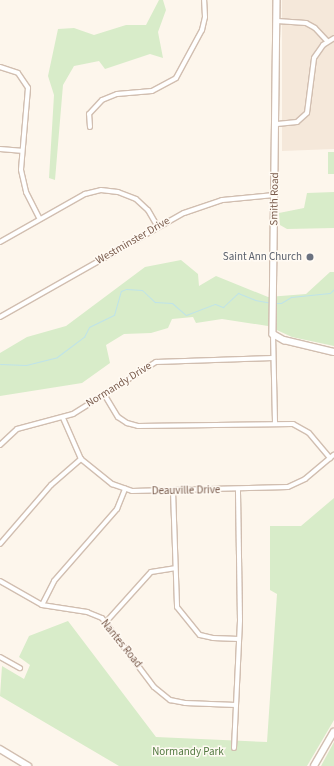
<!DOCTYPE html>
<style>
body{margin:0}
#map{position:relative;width:334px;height:766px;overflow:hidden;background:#fdf6ec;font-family:"Source Sans 3",sans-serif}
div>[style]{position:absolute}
.residential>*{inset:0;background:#f5e8da}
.green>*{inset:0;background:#d8ecc9}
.stream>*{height:1px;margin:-0.5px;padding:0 0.5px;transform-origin:0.5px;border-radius:0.5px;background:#bfe3e8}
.roads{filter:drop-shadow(1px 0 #d1beb0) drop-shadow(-1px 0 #d1beb0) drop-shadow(0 1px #d1beb0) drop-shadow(0 -1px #d1beb0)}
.street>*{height:4px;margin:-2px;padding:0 2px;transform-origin:2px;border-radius:2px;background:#fff}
.secondary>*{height:5.5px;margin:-2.75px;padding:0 2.75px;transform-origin:2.75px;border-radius:2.75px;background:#fff}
.dots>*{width:11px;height:11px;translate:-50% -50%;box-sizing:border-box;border:2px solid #fffaf3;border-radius:50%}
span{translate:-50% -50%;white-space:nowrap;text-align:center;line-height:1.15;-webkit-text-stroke:3px #fffaf3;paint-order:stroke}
.street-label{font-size:11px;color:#7a5c4d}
.worship-label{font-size:11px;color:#5b616d}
.right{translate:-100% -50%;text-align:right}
.park-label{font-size:11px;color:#537a41}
</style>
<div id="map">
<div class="residential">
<div style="clip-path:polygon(282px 0,334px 0,334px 149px,282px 151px)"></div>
</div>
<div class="green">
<div style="clip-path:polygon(159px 0,163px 0,166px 10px,158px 32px,163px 58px,150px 54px,105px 69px,99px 61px,74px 66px,63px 85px,55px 180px,49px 178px,54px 95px,48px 76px,58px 29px,74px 28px,94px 35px,126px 25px,146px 25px)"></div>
<div style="clip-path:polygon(328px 152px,334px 152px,334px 174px,328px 174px)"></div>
<div style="clip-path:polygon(334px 192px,334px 228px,287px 229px,280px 225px,279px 213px,304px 208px,307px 193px)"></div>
<div style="clip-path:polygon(181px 260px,198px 274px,199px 286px,216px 276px,268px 297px,306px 294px,330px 272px,334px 272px,334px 346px,292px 337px,268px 326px,222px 319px,196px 323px,193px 317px,172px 319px,168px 328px,151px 333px,124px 334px,106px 345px,110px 363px,82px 383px,0 396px,0 353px,27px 337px,66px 326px,145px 267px)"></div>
<div style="clip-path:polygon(334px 498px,334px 720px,307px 766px,119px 766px,0 696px,2px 666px,24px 679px,30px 665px,19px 657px,29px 636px,68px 621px,156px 737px,267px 742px,277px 594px,270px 590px,270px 526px,301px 526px)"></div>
<div style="clip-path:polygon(334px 742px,334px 766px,321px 766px)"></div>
</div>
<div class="stream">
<div style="left:275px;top:303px;width:6px"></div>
<div style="left:281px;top:303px;width:12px;rotate:-31deg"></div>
<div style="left:291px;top:297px;width:39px;rotate:-6deg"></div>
<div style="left:330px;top:293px;width:6px;rotate:-45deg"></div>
<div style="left:0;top:364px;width:26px;rotate:2deg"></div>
<div style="left:26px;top:365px;width:32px;rotate:-14deg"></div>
<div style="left:57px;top:357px;width:34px;rotate:-37deg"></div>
<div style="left:84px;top:337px;width:11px;rotate:-63deg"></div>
<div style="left:89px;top:327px;width:28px;rotate:-26deg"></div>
<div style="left:114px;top:315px;width:25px;rotate:-74deg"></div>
<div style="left:121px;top:291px;width:5px;rotate:-22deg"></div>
<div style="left:126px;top:289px;width:16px;rotate:4deg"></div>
<div style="left:142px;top:290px;width:18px;rotate:43deg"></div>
<div style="left:155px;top:302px;width:17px;rotate:3deg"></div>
<div style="left:172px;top:303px;width:18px;rotate:41deg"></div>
<div style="left:186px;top:315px;width:31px;rotate:-21deg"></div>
<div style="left:215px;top:304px;width:9px;rotate:21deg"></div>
<div style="left:223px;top:307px;width:21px;rotate:-43deg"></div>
<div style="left:238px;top:293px;width:18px;rotate:22deg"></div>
<div style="left:255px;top:300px;width:17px;rotate:10deg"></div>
</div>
<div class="roads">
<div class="street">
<div style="left:277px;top:21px;width:29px;rotate:4deg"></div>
<div style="left:306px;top:23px;width:10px;rotate:29deg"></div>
<div style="left:315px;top:28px;width:18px;rotate:47deg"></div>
<div style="left:0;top:67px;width:19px;rotate:18deg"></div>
<div style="left:18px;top:73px;width:18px;rotate:56deg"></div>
<div style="left:28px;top:88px;width:82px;rotate:94.9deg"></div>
<div style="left:21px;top:170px;width:23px;rotate:77deg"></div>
<div style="left:26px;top:192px;width:30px;rotate:63deg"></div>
<div style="left:277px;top:124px;width:20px;rotate:-6deg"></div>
<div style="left:297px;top:122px;width:13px;rotate:-42deg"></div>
<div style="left:307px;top:113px;width:55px;rotate:-82.7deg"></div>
<div style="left:314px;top:58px;width:16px;rotate:-55deg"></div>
<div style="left:323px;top:45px;width:13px;rotate:-32deg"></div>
<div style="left:90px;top:127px;width:13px;rotate:-94deg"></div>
<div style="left:89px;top:114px;width:19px;rotate:-47deg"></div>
<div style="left:102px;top:100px;width:16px;rotate:-22deg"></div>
<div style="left:117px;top:94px;width:35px;rotate:-5deg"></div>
<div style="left:152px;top:91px;width:27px;rotate:-28deg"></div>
<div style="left:176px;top:78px;width:55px;rotate:-61.6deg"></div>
<div style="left:202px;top:30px;width:13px;rotate:-77deg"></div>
<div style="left:205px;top:17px;width:17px;rotate:-93deg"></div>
<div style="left:0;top:149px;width:21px;rotate:5deg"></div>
<div style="left:0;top:242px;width:98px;rotate:-29.5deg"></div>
<div style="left:85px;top:194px;width:16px;rotate:-14deg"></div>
<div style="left:101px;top:190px;width:17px;rotate:7deg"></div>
<div style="left:118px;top:192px;width:19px;rotate:21deg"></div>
<div style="left:136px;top:199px;width:16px;rotate:43deg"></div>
<div style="left:148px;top:210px;width:20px;rotate:60deg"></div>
<div style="left:0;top:317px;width:211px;rotate:-29.5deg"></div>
<div style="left:184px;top:213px;width:40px;rotate:-18.9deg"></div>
<div style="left:222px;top:200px;width:53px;rotate:-5.4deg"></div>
<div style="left:273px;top:334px;width:89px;rotate:88.7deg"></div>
<div style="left:104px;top:394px;width:27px;rotate:59deg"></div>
<div style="left:118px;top:417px;width:11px;rotate:34deg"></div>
<div style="left:127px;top:423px;width:11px;rotate:15deg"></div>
<div style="left:138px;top:426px;width:155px;rotate:-0.7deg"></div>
<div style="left:293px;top:424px;width:18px;rotate:29deg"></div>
<div style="left:309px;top:433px;width:33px;rotate:50deg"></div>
<div style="left:63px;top:418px;width:45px;rotate:66.3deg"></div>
<div style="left:81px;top:459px;width:40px;rotate:39deg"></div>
<div style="left:112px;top:484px;width:21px;rotate:19deg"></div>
<div style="left:132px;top:491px;width:156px;rotate:-1.5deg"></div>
<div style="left:288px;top:487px;width:19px;rotate:-25deg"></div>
<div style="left:305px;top:479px;width:38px;rotate:-40deg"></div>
<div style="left:0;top:445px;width:23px;rotate:-43deg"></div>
<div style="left:17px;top:429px;width:58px;rotate:-15deg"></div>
<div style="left:73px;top:414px;width:98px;rotate:-32.1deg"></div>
<div style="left:156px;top:362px;width:117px;rotate:-2deg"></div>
<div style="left:173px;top:491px;width:116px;rotate:88deg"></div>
<div style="left:177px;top:607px;width:36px;rotate:51deg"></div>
<div style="left:200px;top:635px;width:13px;rotate:13deg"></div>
<div style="left:213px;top:638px;width:26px;rotate:2deg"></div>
<div style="left:0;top:544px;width:78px;rotate:-49.2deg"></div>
<div style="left:51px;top:485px;width:40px;rotate:-41deg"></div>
<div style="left:0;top:581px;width:48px;rotate:29.7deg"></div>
<div style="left:42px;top:605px;width:46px;rotate:8.8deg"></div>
<div style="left:87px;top:612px;width:16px;rotate:22deg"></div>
<div style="left:102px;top:618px;width:86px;rotate:53deg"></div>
<div style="left:154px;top:687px;width:21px;rotate:39deg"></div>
<div style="left:170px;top:700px;width:15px;rotate:11deg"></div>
<div style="left:185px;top:703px;width:51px;rotate:2.2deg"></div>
<div style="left:42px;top:605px;width:27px;rotate:-63deg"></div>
<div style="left:54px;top:581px;width:96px;rotate:-48.8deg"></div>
<div style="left:117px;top:509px;width:22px;rotate:-68deg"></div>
<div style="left:106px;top:622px;width:67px;rotate:-48deg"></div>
<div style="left:151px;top:572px;width:24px;rotate:-9deg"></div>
<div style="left:0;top:657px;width:23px;rotate:29deg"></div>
<div style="left:234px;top:748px;width:128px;rotate:-87.3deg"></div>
<div style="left:240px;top:620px;width:130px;rotate:-90.9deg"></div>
</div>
<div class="secondary">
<div style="left:277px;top:0;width:334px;rotate:90.7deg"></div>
<div style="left:273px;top:334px;width:13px;rotate:29deg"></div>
<div style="left:284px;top:340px;width:51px;rotate:13.5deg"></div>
<div style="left:0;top:749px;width:33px;rotate:31deg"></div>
<div style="left:314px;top:766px;width:39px;rotate:-60deg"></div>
</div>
</div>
<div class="dots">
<div style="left:310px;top:257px;background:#6b7280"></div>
</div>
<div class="street-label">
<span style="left:275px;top:199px;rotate:-89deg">Smith Road</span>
<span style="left:133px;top:241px;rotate:-30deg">Westminster Drive</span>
<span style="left:119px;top:385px;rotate:-32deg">Normandy Drive</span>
<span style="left:186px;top:491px;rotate:-1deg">Deauville Drive</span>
<span style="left:121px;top:644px;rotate:51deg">Nantes Road</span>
</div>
<div class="worship-label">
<span class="right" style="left:302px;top:257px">Saint Ann Church</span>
</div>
<div class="park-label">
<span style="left:188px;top:752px">Normandy Park</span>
</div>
</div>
